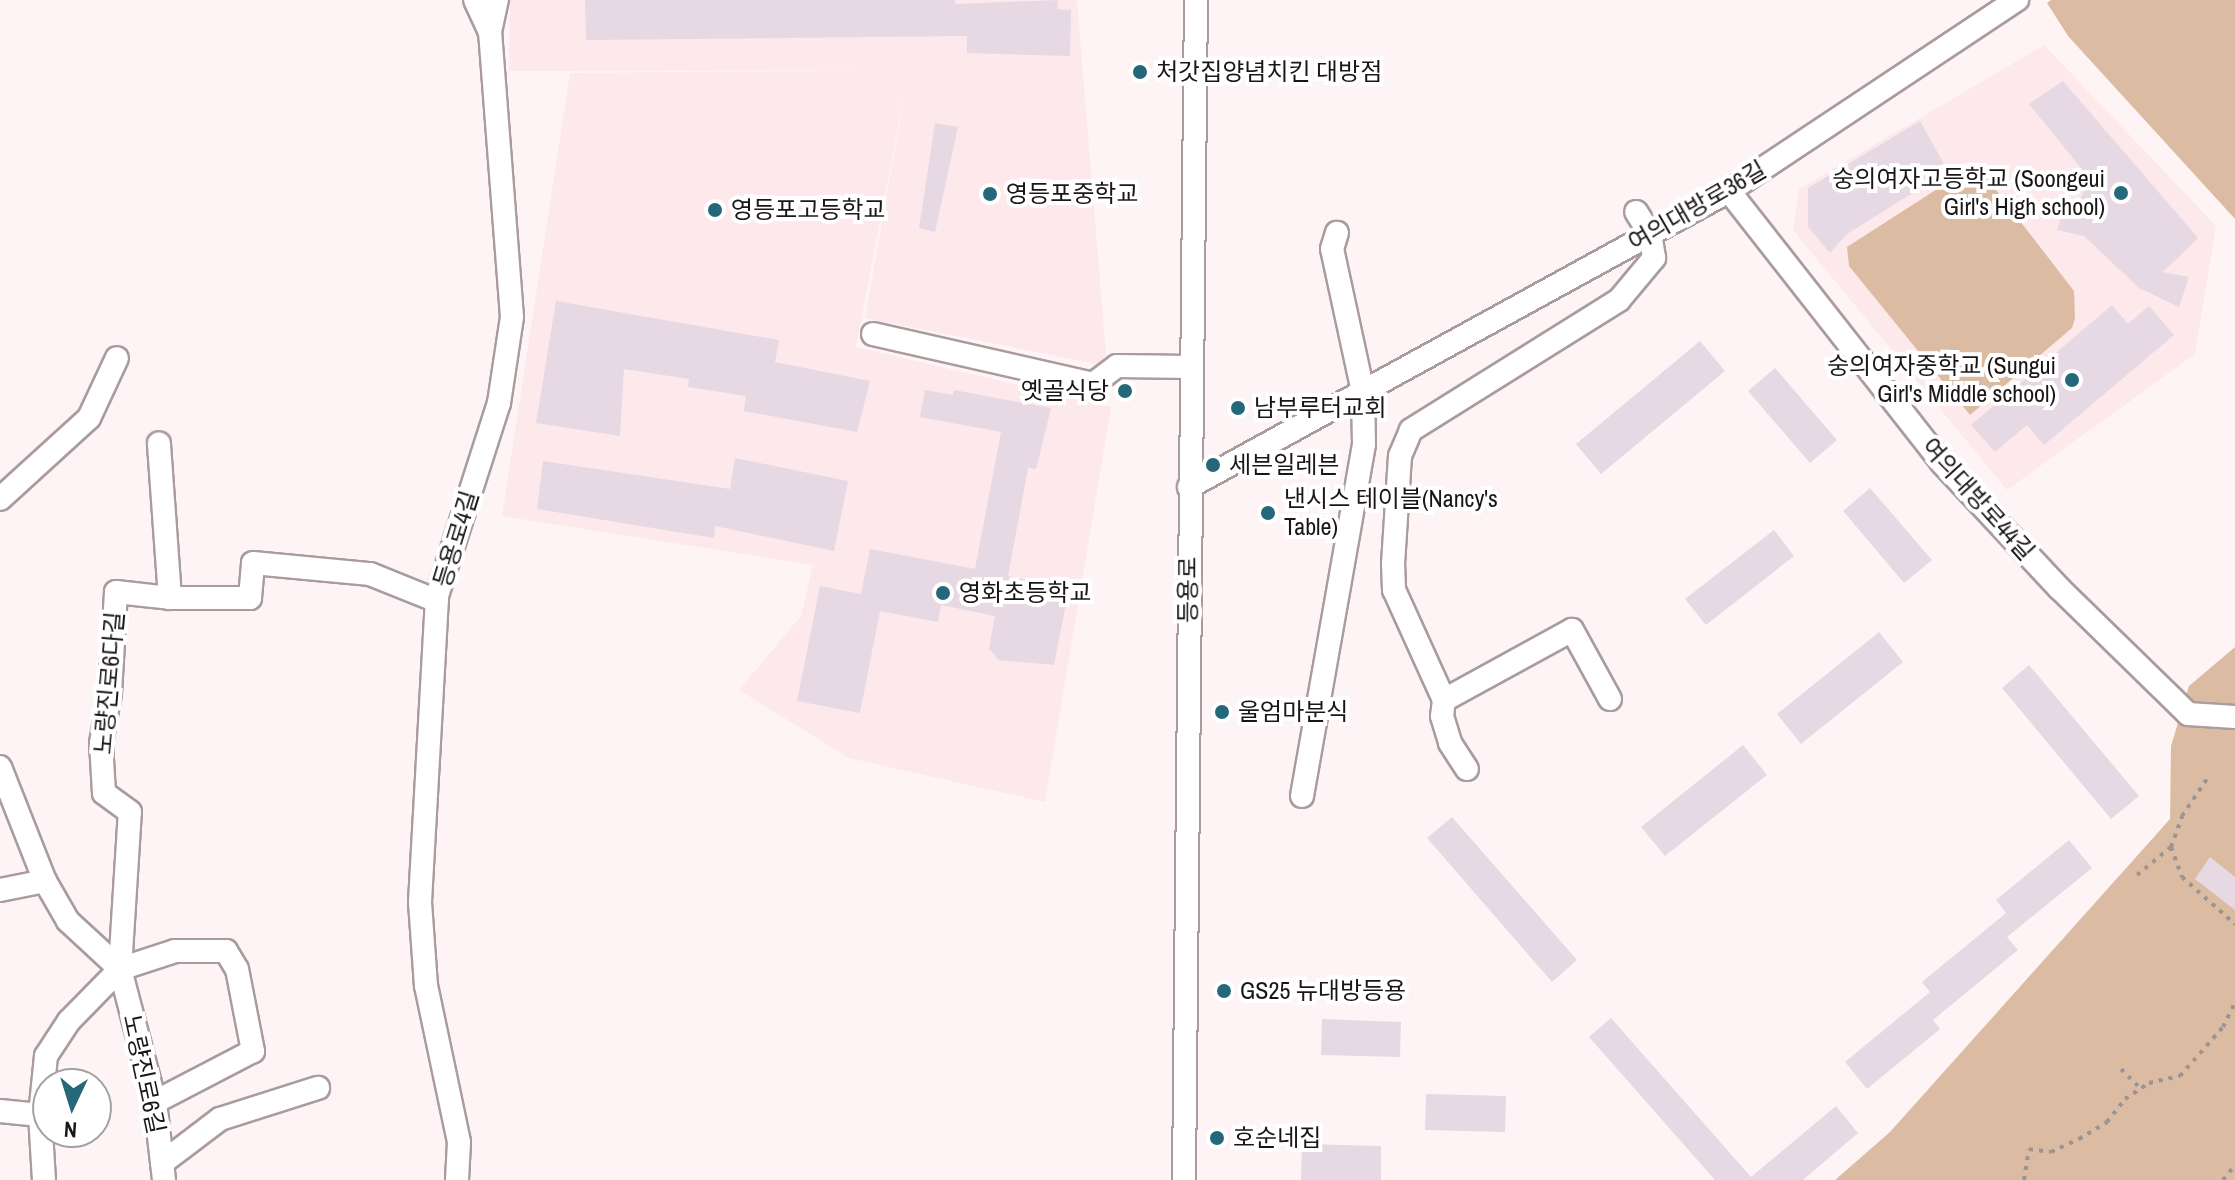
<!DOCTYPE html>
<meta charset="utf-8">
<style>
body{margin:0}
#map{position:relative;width:2235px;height:1180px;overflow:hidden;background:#fef4f5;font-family:"Archivo Narrow","Noto Sans KR",sans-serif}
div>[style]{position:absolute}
.built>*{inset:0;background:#fde8ec}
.green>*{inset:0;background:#dbbca2}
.building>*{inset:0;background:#e6d9e3}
.path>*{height:4px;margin-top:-2px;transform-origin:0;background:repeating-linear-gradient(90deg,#9b9394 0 4px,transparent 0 10px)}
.roads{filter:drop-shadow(2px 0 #aa9b9e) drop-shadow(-2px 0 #aa9b9e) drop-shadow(0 2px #aa9b9e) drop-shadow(0 -2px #aa9b9e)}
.minor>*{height:22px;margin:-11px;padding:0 11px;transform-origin:11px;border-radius:11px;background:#fff}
.dots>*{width:22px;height:22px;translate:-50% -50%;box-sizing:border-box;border:4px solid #fff;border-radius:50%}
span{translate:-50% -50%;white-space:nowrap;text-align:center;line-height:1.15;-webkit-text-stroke:8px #fff;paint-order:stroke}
.poi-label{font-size:24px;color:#1a1516}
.left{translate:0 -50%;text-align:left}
.right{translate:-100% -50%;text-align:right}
.street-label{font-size:24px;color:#1a1516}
.north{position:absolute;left:32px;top:1068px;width:80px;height:80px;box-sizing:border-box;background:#fff;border:2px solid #a3a1a2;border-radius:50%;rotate:184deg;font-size:22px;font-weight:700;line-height:32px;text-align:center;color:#1a1516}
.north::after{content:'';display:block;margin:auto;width:28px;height:36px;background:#25687a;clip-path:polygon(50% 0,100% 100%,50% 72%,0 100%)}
</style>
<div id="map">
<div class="built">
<div style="clip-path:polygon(510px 0,1077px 0,1107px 366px,865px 318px,909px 69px,856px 347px,1111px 407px,1045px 802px,849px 758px,739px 690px,801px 616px,813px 565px,502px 516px,570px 73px,902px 70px,509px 71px)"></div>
<div style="clip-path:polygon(2044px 45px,2216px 226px,2195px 354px,2007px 490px,1793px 230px,1799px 189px)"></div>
</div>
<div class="green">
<div style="clip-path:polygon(2051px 0,2235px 0,2235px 219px,2068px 36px,2047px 3px)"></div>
<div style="clip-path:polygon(1976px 164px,2074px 291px,2075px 318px,2072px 328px,1970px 415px,1849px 266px,1847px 247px)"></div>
<div style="clip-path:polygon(2235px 647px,2235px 1180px,1835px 1180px,1890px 1132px,2170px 819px,2171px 746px,2189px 686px)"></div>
</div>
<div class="building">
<div style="clip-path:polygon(585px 0,955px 0,955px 4px,1058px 0,1057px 9px,1071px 10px,1070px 56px,967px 53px,967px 36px,586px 40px)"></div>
<div style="clip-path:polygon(2063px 81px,2198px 238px,2163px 272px,2189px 277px,2179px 307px,2139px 288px,2084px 236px,2057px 230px,2065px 206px,2075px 208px,2090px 179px,2029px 104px)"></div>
<div style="clip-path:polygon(1920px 121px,1948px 171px,1847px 234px,1830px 253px,1808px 227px,1808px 188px)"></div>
<div style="clip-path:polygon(935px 123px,958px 127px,935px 232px,919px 228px)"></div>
<div style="clip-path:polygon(556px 301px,779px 340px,775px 362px,870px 381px,857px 432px,744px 411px,746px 396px,688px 387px,689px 379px,624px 369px,620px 436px,536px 423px)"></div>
<div style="clip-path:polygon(2112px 305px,2128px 324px,2149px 306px,2174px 335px,2044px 445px,2027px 425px,1995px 452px,1971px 425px)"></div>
<div style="clip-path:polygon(1700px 341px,1725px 371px,1601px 474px,1576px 444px)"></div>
<div style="clip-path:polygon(1775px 368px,1837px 440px,1810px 463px,1748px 391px)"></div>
<div style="clip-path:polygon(925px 390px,953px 395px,954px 390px,1051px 408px,1036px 469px,1028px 468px,1008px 576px,1069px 588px,1054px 665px,999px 660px,989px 649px,995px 616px,941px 605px,938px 622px,880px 611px,860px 713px,797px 701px,820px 586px,861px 594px,870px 549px,975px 569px,1001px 432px,920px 417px)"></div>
<div style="clip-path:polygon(735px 458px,848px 481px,834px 551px,715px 526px,714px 538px,537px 509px,543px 461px,730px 489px)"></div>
<div style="clip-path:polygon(1870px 488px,1932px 560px,1904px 583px,1843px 511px)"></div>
<div style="clip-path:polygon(1774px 530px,1794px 556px,1706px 625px,1685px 599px)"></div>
<div style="clip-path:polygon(1879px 632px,1903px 662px,1801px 744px,1777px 714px)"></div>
<div style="clip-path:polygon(2029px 665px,2139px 796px,2111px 819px,2002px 688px)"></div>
<div style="clip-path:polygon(1743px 745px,1767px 775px,1665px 856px,1641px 827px)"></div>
<div style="clip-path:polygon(1452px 817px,1577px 960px,1552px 982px,1427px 838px)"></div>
<div style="clip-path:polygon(2069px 840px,2092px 868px,2007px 937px,2018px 950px,1933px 1020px,1940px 1029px,1867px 1089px,1845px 1062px,1930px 992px,1922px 982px,2006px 913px,1996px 900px)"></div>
<div style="clip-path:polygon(2210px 857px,2235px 877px,2235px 910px,2195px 879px)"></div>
<div style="clip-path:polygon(1611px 1018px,1751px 1177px,1836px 1106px,1858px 1133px,1803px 1180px,1715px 1180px,1589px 1037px)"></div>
<div style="clip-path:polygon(1322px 1019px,1401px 1022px,1400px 1057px,1321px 1055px)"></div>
<div style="clip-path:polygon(1426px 1094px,1506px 1096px,1505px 1132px,1425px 1130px)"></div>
<div style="clip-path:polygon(1302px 1144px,1381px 1146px,1381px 1180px,1301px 1180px)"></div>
</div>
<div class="path">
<div style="left:2171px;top:847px;width:32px;rotate:70deg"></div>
<div style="left:2182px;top:877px;width:71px;rotate:41.6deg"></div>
<div style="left:2137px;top:875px;width:44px;rotate:-39.5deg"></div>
<div style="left:2171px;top:847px;width:33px;rotate:-70deg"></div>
<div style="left:2182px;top:816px;width:48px;rotate:-56deg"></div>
<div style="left:2121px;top:1069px;width:28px;rotate:45deg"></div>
<div style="left:2024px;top:1180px;width:31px;rotate:-81deg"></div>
<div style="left:2029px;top:1149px;width:22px;rotate:8deg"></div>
<div style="left:2051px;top:1152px;width:31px;rotate:-25deg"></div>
<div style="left:2079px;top:1139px;width:33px;rotate:-31deg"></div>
<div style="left:2107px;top:1122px;width:29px;rotate:-52deg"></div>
<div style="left:2125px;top:1099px;width:29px;rotate:-34deg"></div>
<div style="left:2149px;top:1083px;width:32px;rotate:-13deg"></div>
<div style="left:2180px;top:1076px;width:65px;rotate:-48.7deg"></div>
<div style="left:2223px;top:1027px;width:28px;rotate:-64deg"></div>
<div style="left:2223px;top:1180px;width:19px;rotate:-51deg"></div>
</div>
<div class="roads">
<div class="minor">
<div style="left:490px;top:32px;width:33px;rotate:-78deg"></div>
<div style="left:1729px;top:191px;width:345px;rotate:51.9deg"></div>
<div style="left:1942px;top:463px;width:171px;rotate:46.9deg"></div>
<div style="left:2059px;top:588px;width:180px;rotate:44.3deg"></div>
<div style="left:2188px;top:714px;width:47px;rotate:3.7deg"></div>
<div style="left:873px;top:334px;width:226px;rotate:12.8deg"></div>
<div style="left:1093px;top:384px;width:30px;rotate:-37deg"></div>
<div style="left:1117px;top:366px;width:73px;rotate:0.8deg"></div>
<div style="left:1189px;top:487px;width:616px;rotate:-28.73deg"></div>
<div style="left:1729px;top:191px;width:346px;rotate:-33.6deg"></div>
<div style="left:0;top:499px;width:120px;rotate:-42.3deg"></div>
<div style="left:89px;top:418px;width:66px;rotate:-65deg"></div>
<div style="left:170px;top:598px;width:80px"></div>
<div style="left:250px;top:598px;width:35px;rotate:-85deg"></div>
<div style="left:253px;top:563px;width:118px;rotate:5.4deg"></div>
<div style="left:370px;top:574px;width:72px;rotate:21.9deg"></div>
<div style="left:1610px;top:699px;width:79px;rotate:-118.8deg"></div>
<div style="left:1572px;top:630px;width:146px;rotate:151.3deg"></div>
<div style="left:1444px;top:700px;width:121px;rotate:-114.4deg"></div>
<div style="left:1394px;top:590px;width:26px;rotate:-92deg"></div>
<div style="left:1393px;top:564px;width:108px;rotate:-86.3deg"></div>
<div style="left:1400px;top:456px;width:28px;rotate:-67deg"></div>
<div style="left:1411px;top:430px;width:245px;rotate:-32deg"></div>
<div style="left:1619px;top:300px;width:55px;rotate:-50.2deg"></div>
<div style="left:1654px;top:258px;width:24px;rotate:-99deg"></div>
<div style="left:1650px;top:234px;width:26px;rotate:-122deg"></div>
<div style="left:1444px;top:700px;width:16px;rotate:97deg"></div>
<div style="left:1442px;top:716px;width:28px;rotate:73deg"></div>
<div style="left:1450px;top:743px;width:31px;rotate:57deg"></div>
<div style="left:0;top:767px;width:123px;rotate:68.5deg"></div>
<div style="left:45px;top:881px;width:46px;rotate:60.1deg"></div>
<div style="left:68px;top:921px;width:71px;rotate:42.7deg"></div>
<div style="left:120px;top:969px;width:138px;rotate:75.3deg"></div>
<div style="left:155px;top:1102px;width:79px;rotate:83.4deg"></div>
<div style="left:1302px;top:796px;width:357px;rotate:-80deg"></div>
<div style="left:1364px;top:444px;width:52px;rotate:-91.1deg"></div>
<div style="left:1363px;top:392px;width:146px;rotate:-102.2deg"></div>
<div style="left:1332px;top:249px;width:17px;rotate:-73deg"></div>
<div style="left:0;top:890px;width:46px;rotate:-11.3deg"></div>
<div style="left:120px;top:969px;width:157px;rotate:-86.4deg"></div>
<div style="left:130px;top:812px;width:32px;rotate:-144deg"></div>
<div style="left:104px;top:793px;width:50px;rotate:-93.4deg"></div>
<div style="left:101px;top:743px;width:51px;rotate:-79.8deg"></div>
<div style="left:110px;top:693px;width:101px;rotate:-86.6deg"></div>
<div style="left:116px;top:592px;width:54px;rotate:6.3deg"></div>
<div style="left:170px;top:598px;width:155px;rotate:-94.1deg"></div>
<div style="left:0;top:1111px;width:40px;rotate:5.7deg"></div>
<div style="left:40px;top:1115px;width:65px;rotate:86.5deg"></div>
<div style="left:40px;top:1115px;width:59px;rotate:-84.2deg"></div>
<div style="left:46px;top:1056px;width:42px;rotate:-56.7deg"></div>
<div style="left:69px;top:1021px;width:73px;rotate:-45.6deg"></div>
<div style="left:120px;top:969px;width:58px;rotate:-18.1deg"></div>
<div style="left:175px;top:951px;width:51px"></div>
<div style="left:226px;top:951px;width:21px;rotate:59deg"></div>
<div style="left:237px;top:969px;width:84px;rotate:79deg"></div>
<div style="left:253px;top:1051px;width:110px;rotate:152.5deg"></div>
<div style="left:162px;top:1163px;width:73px;rotate:-37.2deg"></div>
<div style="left:220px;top:1119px;width:103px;rotate:-17.6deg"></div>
<div style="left:457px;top:1180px;width:38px;rotate:-87deg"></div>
<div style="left:459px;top:1142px;width:159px;rotate:-101.9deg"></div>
<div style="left:426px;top:986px;width:84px;rotate:-94.1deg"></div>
<div style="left:420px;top:902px;width:306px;rotate:-86.8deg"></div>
<div style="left:437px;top:596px;width:203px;rotate:-72.2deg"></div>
<div style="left:499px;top:403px;width:87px;rotate:-81.4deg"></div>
<div style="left:512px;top:317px;width:286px;rotate:-94.4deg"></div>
<div style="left:490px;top:32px;width:35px;rotate:-115deg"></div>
<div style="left:1184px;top:1180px;width:1180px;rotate:-89.42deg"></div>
</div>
</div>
<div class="dots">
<div style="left:1140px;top:72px;background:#25687a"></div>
<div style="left:2121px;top:193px;background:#25687a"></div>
<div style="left:990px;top:194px;background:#25687a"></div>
<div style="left:715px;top:210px;background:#25687a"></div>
<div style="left:2072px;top:380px;background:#25687a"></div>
<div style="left:1125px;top:391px;background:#25687a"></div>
<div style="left:1238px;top:408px;background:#25687a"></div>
<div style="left:1213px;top:465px;background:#25687a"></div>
<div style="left:1268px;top:513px;background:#25687a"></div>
<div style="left:943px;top:593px;background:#25687a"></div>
<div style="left:1222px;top:712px;background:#25687a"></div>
<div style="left:1224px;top:991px;background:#25687a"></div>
<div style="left:1217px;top:1138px;background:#25687a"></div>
</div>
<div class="poi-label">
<span class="left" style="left:1156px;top:72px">처갓집양념치킨 대방점</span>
<span class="right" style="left:2105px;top:193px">숭의여자고등학교 (Soongeui<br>Girl's High school)</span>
<span class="left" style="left:1006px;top:194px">영등포중학교</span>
<span class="left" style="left:731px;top:210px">영등포고등학교</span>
<span class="right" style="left:2056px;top:380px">숭의여자중학교 (Sungui<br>Girl's Middle school)</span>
<span class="right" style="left:1109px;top:391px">옛골식당</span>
<span class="left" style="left:1254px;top:408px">남부루터교회</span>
<span class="left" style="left:1229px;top:465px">세븐일레븐</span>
<span class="left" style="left:1284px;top:513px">낸시스 테이블(Nancy's<br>Table)</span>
<span class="left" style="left:959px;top:593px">영화초등학교</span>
<span class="left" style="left:1238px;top:712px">울엄마분식</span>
<span class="left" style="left:1240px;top:991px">GS25 뉴대방등용</span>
<span class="left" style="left:1233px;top:1138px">호순네집</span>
</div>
<div class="street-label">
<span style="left:1697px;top:206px;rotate:-30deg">여의대방로36길</span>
<span style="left:1978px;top:499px;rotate:48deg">여의대방로44길</span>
<span style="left:456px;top:539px;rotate:-73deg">등용로4길</span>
<span style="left:1188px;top:590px;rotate:-90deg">등용로</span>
<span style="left:109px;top:683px;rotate:-85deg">노량진로6다길</span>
<span style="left:144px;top:1074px;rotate:78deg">노량진로6길</span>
</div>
<div class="north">N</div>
</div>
